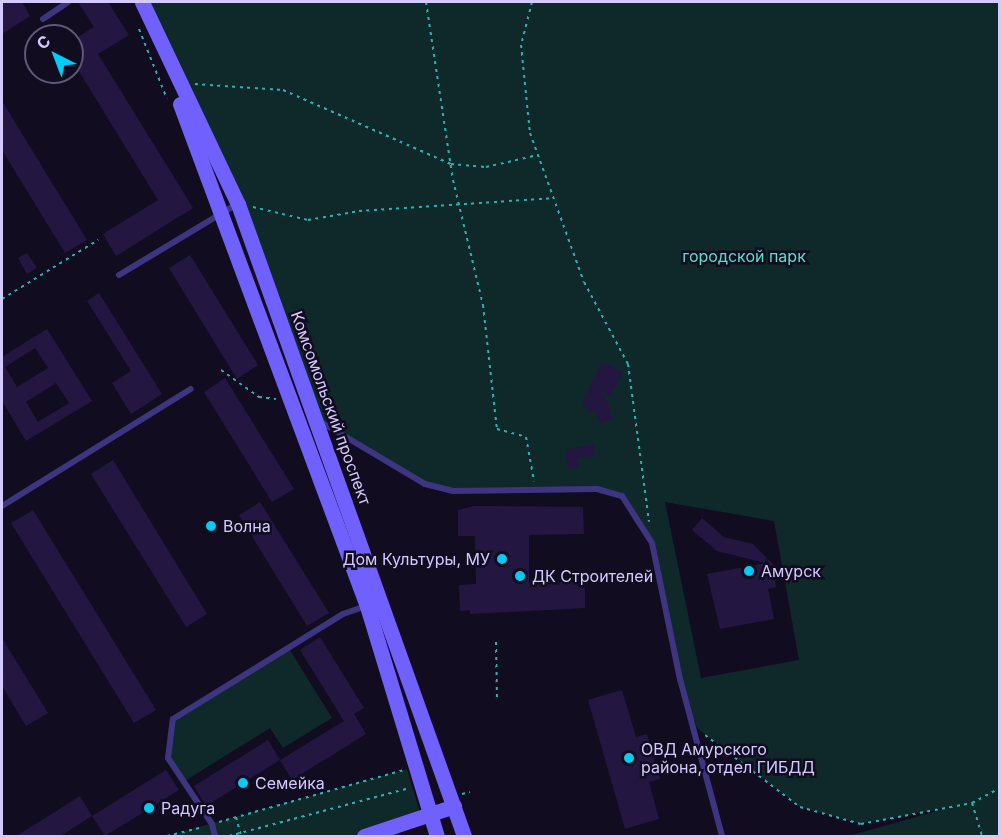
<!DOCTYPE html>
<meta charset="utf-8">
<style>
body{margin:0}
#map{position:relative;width:1001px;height:838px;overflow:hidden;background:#110c1f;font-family:Inter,sans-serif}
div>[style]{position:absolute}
.green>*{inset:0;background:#0f292a}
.building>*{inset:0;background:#231741}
.path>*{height:2px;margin-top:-1px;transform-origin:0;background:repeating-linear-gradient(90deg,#2ab2b3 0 3px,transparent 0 7.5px)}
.lane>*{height:6px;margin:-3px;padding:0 3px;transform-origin:3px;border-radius:3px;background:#3d3580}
.secondary>*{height:15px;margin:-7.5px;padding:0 7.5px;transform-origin:7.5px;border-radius:7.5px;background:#7061ff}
.dots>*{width:16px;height:16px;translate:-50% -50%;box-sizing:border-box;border:3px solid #110c1f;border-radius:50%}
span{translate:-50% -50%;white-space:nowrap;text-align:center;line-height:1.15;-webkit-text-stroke:5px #110c1f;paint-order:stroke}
.park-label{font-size:16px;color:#54e2c8}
.street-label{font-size:16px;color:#d4caff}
.poi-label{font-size:16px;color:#d4caff}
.left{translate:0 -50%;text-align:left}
.right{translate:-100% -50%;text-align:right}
.frame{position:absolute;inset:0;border:3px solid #d4caff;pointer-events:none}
.north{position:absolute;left:24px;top:24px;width:60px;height:60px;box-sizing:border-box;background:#110c1f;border:2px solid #5f5879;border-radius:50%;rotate:318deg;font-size:16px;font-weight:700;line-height:24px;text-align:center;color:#d4caff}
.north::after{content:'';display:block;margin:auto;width:21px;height:27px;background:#00ccf5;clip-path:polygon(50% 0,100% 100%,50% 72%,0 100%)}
</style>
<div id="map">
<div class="green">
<div style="clip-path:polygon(evenodd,142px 2px,999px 2px,999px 836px,849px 836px,951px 807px,861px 824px,800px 807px,697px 728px,680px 679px,652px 543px,622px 496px,597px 489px,453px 491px,425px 484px,316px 419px,238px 204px,142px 2px,665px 502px,774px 521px,799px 660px,701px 678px,665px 502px)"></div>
<div style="clip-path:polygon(288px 647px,332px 718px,283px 748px,270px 728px,183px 782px,168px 758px,173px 719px)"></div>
<div style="clip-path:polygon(407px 769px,421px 816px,398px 824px,399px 836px,167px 836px)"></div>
</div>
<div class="building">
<div style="clip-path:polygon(2px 2px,22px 2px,30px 16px,2px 34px)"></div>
<div style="clip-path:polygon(78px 2px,108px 2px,129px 35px,98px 54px,193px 208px,116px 256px,103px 234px,158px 200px,72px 60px,72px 41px,94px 27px)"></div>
<div style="clip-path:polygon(2px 101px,87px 240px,65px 253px,2px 150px)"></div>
<div style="clip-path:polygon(27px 253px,37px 268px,27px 274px,18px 258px)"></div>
<div style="clip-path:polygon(190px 255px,258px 365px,237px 379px,169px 268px)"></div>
<div style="clip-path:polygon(99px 293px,162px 394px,131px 414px,112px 383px,131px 371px,87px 301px)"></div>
<div style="clip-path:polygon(evenodd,47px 329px,92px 401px,26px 441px,2px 401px,2px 357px,47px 329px,35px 348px,48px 368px,17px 387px,5px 367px,35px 348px,47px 329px,56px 383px,69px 403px,38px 422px,26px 402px,56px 383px)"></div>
<div style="clip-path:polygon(602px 362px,623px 372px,610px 397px,603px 392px,613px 419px,600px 424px,594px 410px,591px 413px,582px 403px)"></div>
<div style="clip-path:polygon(225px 378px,294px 489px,272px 502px,204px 392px)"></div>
<div style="clip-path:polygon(594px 444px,595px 455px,577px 459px,578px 467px,568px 469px,565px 450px)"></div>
<div style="clip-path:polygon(113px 460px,207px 614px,186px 627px,91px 474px)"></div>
<div style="clip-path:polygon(260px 502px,329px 613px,307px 626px,239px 515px)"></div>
<div style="clip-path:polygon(474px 506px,583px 507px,584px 534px,529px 535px,529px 583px,585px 582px,585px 608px,470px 614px,470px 610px,460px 611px,459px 585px,476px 584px,475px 536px,458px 536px,458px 510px)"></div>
<div style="clip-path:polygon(33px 510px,156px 710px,134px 723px,11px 523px)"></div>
<div style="clip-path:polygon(702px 518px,724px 537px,753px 544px,775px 566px,771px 565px,776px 587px,768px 589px,774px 619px,720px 629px,707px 574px,765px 563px,717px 551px,692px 530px)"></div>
<div style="clip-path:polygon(320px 637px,364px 708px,354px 714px,366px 734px,292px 780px,280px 760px,344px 721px,300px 650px)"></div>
<div style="clip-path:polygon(2px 638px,48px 713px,26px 726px,2px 686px)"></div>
<div style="clip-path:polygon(622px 690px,636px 737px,647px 734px,660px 779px,649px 782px,659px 819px,625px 829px,588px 700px)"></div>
<div style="clip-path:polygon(268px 740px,280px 760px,206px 806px,194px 786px)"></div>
<div style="clip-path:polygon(166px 770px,179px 790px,105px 836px,92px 816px)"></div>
<div style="clip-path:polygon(80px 796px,92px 816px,59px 837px,15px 837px)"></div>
</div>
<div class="path">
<div style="left:426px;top:2px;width:180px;rotate:81.4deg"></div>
<div style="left:453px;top:180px;width:129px;rotate:76.5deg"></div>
<div style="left:483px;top:305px;width:125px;rotate:83.6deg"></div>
<div style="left:497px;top:429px;width:30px;rotate:15deg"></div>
<div style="left:526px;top:437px;width:45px;rotate:79.7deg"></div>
<div style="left:532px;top:2px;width:44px;rotate:104.3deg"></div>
<div style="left:521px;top:45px;width:88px;rotate:84.2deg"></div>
<div style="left:530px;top:133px;width:158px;rotate:70.1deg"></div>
<div style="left:584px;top:282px;width:93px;rotate:61.8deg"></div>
<div style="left:628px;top:364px;width:159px;rotate:82.4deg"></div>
<div style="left:139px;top:29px;width:75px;rotate:68.2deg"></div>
<div style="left:195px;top:84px;width:88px;rotate:3.9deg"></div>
<div style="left:283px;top:90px;width:184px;rotate:23.8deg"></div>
<div style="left:451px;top:164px;width:35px;rotate:5deg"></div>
<div style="left:486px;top:167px;width:53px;rotate:-13deg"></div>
<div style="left:253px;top:207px;width:57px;rotate:13.3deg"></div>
<div style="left:308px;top:220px;width:52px;rotate:-10deg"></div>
<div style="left:359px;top:211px;width:194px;rotate:-3.8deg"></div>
<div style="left:2px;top:299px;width:113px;rotate:-31.6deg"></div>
<div style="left:221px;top:370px;width:47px;rotate:35.4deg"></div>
<div style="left:259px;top:397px;width:17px;rotate:7deg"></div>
<div style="left:496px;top:642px;width:59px;rotate:89deg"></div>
<div style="left:705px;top:735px;width:119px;rotate:37.2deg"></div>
<div style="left:800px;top:807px;width:63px;rotate:15.6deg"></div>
<div style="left:861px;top:824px;width:113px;rotate:-10.7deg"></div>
<div style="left:972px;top:803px;width:32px;rotate:-28deg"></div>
<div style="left:462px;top:794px;width:8px;rotate:-14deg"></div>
<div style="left:972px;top:803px;width:34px;rotate:73deg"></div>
<div style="left:236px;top:817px;width:20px;rotate:75deg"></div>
<div style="left:219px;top:822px;width:192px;rotate:-15.7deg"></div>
<div style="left:167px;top:836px;width:36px;rotate:-14deg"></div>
<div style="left:229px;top:836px;width:186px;rotate:-14.9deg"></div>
</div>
<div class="lane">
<div style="left:43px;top:19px;width:30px;rotate:-34deg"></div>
<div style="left:119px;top:275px;width:138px;rotate:-31deg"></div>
<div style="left:319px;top:421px;width:123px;rotate:30.7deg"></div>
<div style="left:425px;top:484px;width:29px;rotate:14deg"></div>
<div style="left:453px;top:491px;width:144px;rotate:-0.8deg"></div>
<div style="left:597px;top:489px;width:26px;rotate:16deg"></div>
<div style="left:622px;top:496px;width:56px;rotate:57.4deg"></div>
<div style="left:652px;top:543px;width:139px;rotate:78.4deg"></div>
<div style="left:680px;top:679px;width:163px;rotate:75deg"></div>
<div style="left:2px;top:506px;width:222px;rotate:-31.8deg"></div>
<div style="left:215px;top:836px;width:12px;rotate:-104deg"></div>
<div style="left:212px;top:824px;width:79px;rotate:-123.7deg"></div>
<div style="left:168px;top:758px;width:39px;rotate:-83deg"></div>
<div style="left:173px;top:719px;width:200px;rotate:-31.7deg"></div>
<div style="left:343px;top:614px;width:24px;rotate:-19deg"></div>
</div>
<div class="secondary">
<div style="left:142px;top:2px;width:224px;rotate:64.6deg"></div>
<div style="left:238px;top:204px;width:671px;rotate:70.32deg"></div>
<div style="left:180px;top:104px;width:536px;rotate:69.57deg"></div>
<div style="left:367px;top:606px;width:240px;rotate:73.1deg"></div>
<div style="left:364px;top:836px;width:95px;rotate:-18.4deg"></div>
</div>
<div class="dots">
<div style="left:211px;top:526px;background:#00ccf5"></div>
<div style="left:502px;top:559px;background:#00ccf5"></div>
<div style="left:749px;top:571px;background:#00ccf5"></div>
<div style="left:520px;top:576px;background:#00ccf5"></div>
<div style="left:629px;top:758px;background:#00ccf5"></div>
<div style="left:243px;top:783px;background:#00ccf5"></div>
<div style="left:149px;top:808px;background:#00ccf5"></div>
</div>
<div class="park-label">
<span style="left:744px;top:256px">городской парк</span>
</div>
<div class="street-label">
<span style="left:331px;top:408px;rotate:70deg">Комсомольский проспект</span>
</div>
<div class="poi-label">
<span class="left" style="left:223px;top:526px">Волна</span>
<span class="right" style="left:490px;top:559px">Дом Культуры, МУ</span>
<span class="left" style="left:761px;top:571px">Амурск</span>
<span class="left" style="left:532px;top:576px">ДК Строителей</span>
<span class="left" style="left:641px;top:758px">ОВД Амурского<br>района, отдел ГИБДД</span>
<span class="left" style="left:255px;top:783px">Семейка</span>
<span class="left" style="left:161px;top:808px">Радуга</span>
</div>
<div class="frame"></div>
<div class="north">С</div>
</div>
